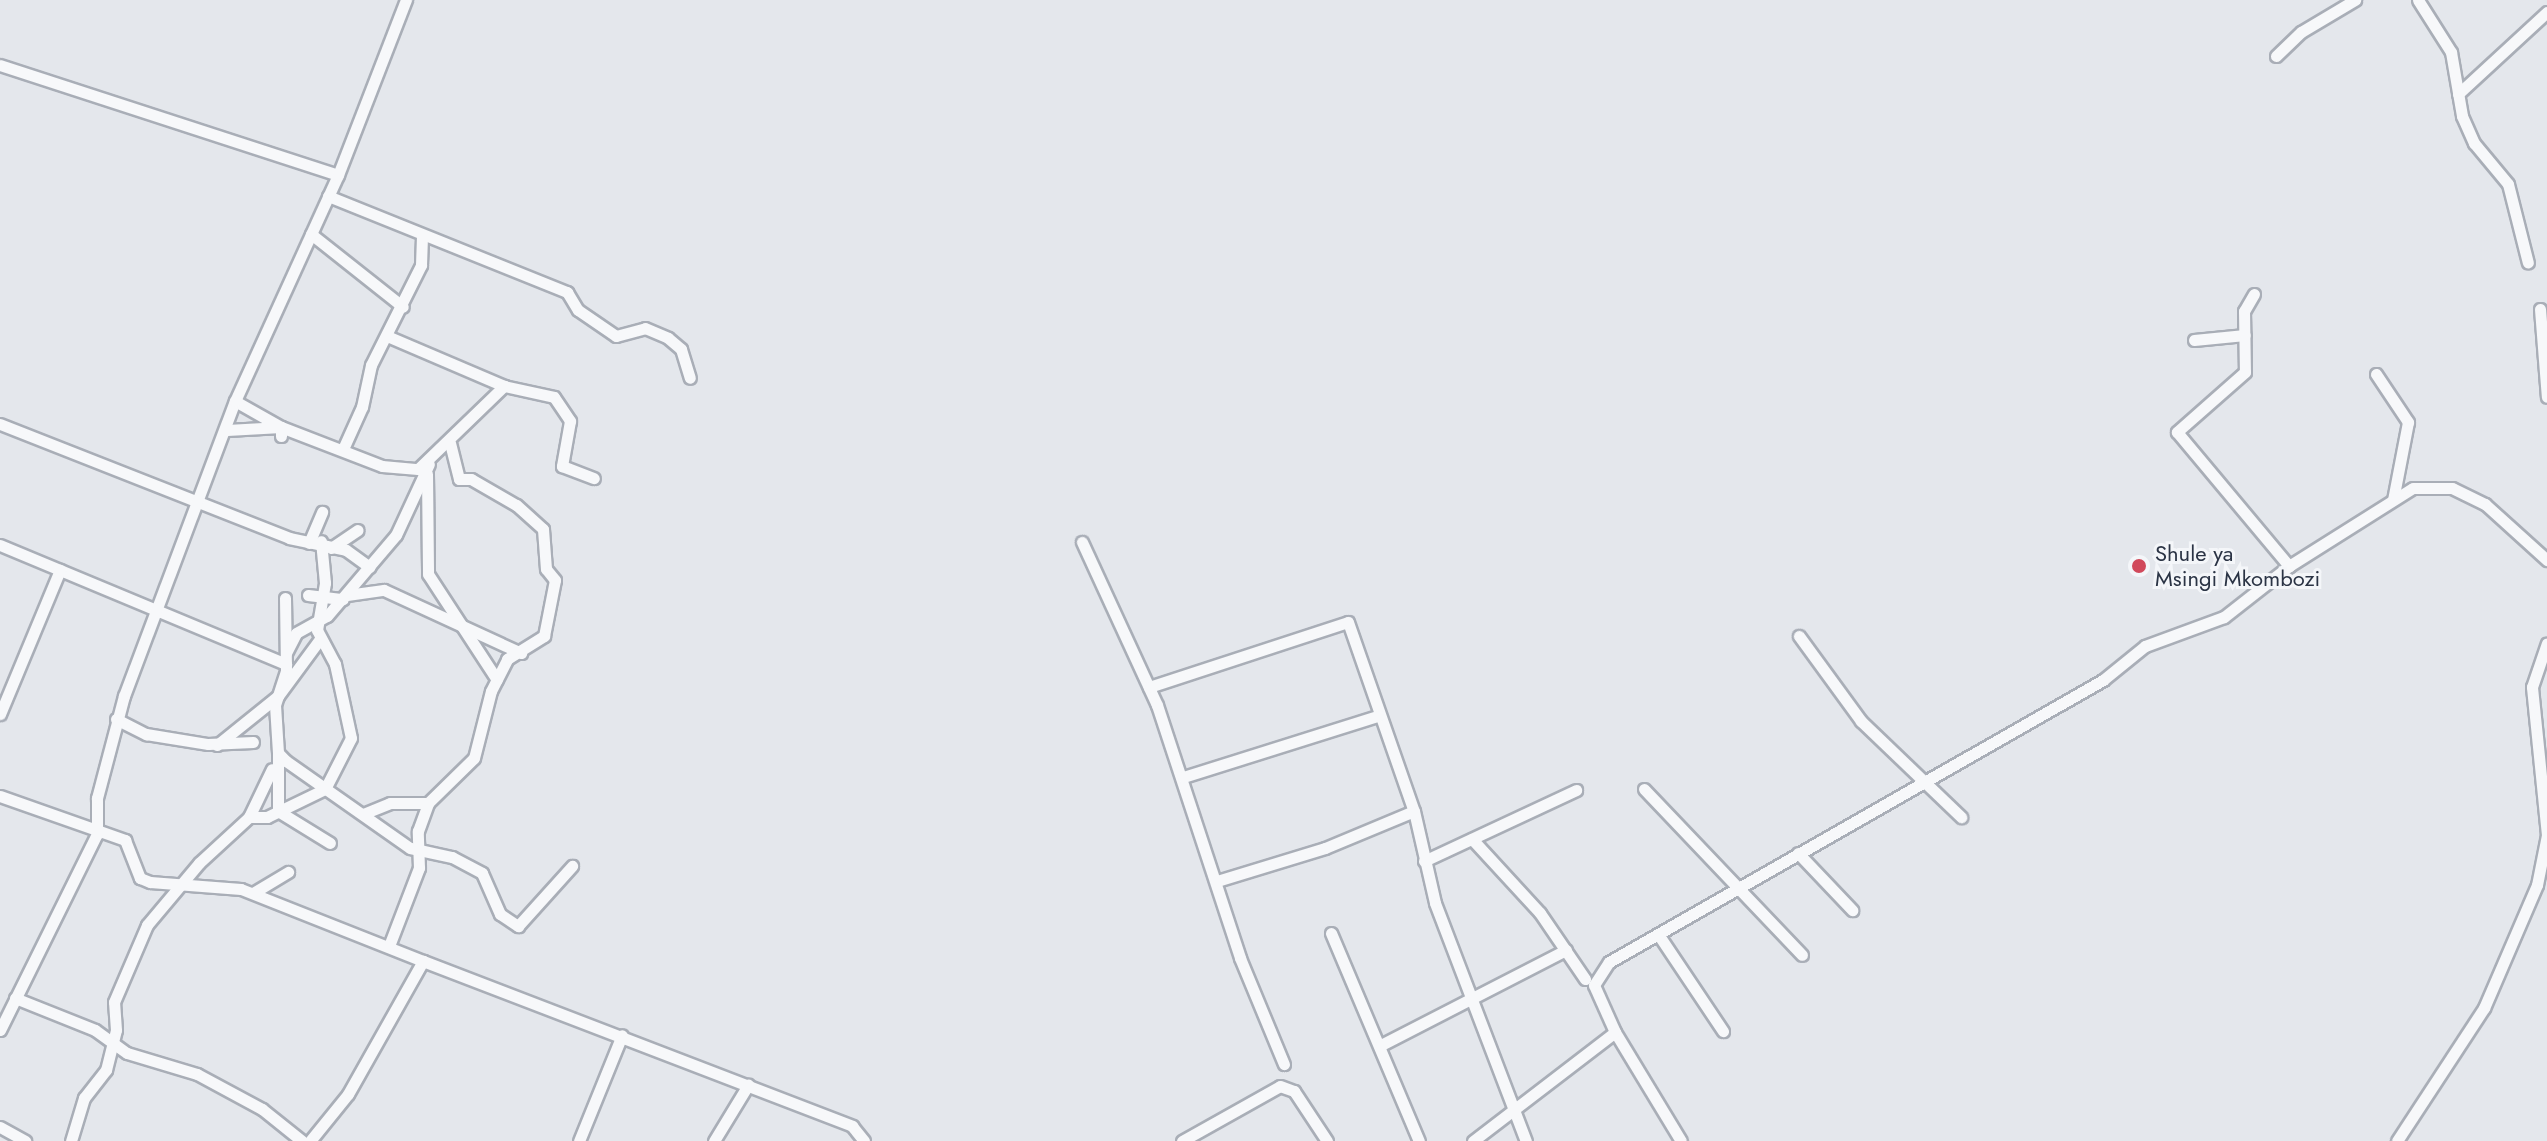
<!DOCTYPE html>
<style>
body{margin:0}
#map{position:relative;width:2547px;height:1141px;overflow:hidden;background:#e4e7ec;font-family:Jost,sans-serif}
div>[style]{position:absolute}
.roads{filter:drop-shadow(2px 0 #a9aeb7) drop-shadow(-2px 0 #a9aeb7) drop-shadow(0 2px #a9aeb7) drop-shadow(0 -2px #a9aeb7)}
.minor>*{height:11px;margin:-5.5px;padding:0 5.5px;transform-origin:5.5px;border-radius:5.5px;background:#f7f8fa}
.dots>*{width:22px;height:22px;translate:-50% -50%;box-sizing:border-box;border:4px solid #f4f6f9;border-radius:50%}
span{translate:-50% -50%;white-space:nowrap;text-align:center;line-height:1.15;-webkit-text-stroke:6px #f4f6f9;paint-order:stroke}
.poi-label{font-size:22px;color:#2b3445}
.left{translate:0 -50%;text-align:left}
</style>
<div id="map">
<div class="roads">
<div class="minor">
<div style="left:2418px;top:0;width:62px;rotate:57.6deg"></div>
<div style="left:2451px;top:52px;width:65px;rotate:80.2deg"></div>
<div style="left:2462px;top:116px;width:30px;rotate:66deg"></div>
<div style="left:2474px;top:143px;width:53px;rotate:50.3deg"></div>
<div style="left:2508px;top:184px;width:81px;rotate:75.8deg"></div>
<div style="left:2276px;top:56px;width:35px;rotate:-44deg"></div>
<div style="left:2301px;top:32px;width:63px;rotate:-30.7deg"></div>
<div style="left:0;top:65px;width:355px;rotate:18deg"></div>
<div style="left:2458px;top:94px;width:121px;rotate:-42.7deg"></div>
<div style="left:328px;top:196px;width:258px;rotate:21.9deg"></div>
<div style="left:567px;top:292px;width:21px;rotate:59deg"></div>
<div style="left:578px;top:310px;width:46px;rotate:34.4deg"></div>
<div style="left:616px;top:336px;width:30px;rotate:-15deg"></div>
<div style="left:645px;top:328px;width:25px;rotate:23deg"></div>
<div style="left:668px;top:338px;width:17px;rotate:40deg"></div>
<div style="left:681px;top:349px;width:30px;rotate:73deg"></div>
<div style="left:311px;top:234px;width:117px;rotate:38.4deg"></div>
<div style="left:2254px;top:294px;width:20px;rotate:120deg"></div>
<div style="left:2244px;top:311px;width:61px;rotate:89.1deg"></div>
<div style="left:2245px;top:372px;width:91px;rotate:138.6deg"></div>
<div style="left:2177px;top:432px;width:175px;rotate:50.1deg"></div>
<div style="left:2540px;top:309px;width:88px;rotate:85.5deg"></div>
<div style="left:387px;top:336px;width:127px;rotate:23.1deg"></div>
<div style="left:504px;top:386px;width:51px;rotate:12.4deg"></div>
<div style="left:554px;top:397px;width:29px;rotate:56deg"></div>
<div style="left:570px;top:421px;width:46px;rotate:100.1deg"></div>
<div style="left:562px;top:466px;width:34px;rotate:21deg"></div>
<div style="left:2194px;top:340px;width:51px;rotate:-5.6deg"></div>
<div style="left:2376px;top:374px;width:58px;rotate:56.3deg"></div>
<div style="left:2408px;top:422px;width:79px;rotate:100.9deg"></div>
<div style="left:235px;top:401px;width:53px;rotate:29.5deg"></div>
<div style="left:281px;top:427px;width:9px;rotate:90deg"></div>
<div style="left:0;top:424px;width:311px;rotate:21.5deg"></div>
<div style="left:289px;top:538px;width:58px;rotate:11.9deg"></div>
<div style="left:346px;top:550px;width:29px;rotate:36deg"></div>
<div style="left:227px;top:430px;width:54px;rotate:-3.2deg"></div>
<div style="left:281px;top:427px;width:108px;rotate:21.1deg"></div>
<div style="left:382px;top:466px;width:36px;rotate:5deg"></div>
<div style="left:418px;top:469px;width:120px;rotate:-44deg"></div>
<div style="left:343px;top:449px;width:46px;rotate:-65.7deg"></div>
<div style="left:362px;top:407px;width:43px;rotate:-77.9deg"></div>
<div style="left:371px;top:365px;width:112px;rotate:-63.4deg"></div>
<div style="left:421px;top:265px;width:29px;rotate:-88deg"></div>
<div style="left:427px;top:474px;width:100px;rotate:89.4deg"></div>
<div style="left:428px;top:574px;width:126px;rotate:56.9deg"></div>
<div style="left:1082px;top:542px;width:179px;rotate:65.3deg"></div>
<div style="left:1157px;top:705px;width:266px;rotate:71.8deg"></div>
<div style="left:1240px;top:958px;width:115px;rotate:67.5deg"></div>
<div style="left:309px;top:543px;width:34px;rotate:-67deg"></div>
<div style="left:0;top:545px;width:310px;rotate:22.6deg"></div>
<div style="left:331px;top:548px;width:32px;rotate:-34deg"></div>
<div style="left:308px;top:595px;width:35px;rotate:7deg"></div>
<div style="left:347px;top:595px;width:37px;rotate:-8deg"></div>
<div style="left:384px;top:590px;width:151px;rotate:24.7deg"></div>
<div style="left:285px;top:598px;width:73px;rotate:89.2deg"></div>
<div style="left:286px;top:671px;width:36px;rotate:108deg"></div>
<div style="left:275px;top:705px;width:48px;rotate:86.4deg"></div>
<div style="left:278px;top:753px;width:11px;rotate:45deg"></div>
<div style="left:286px;top:761px;width:151px;rotate:35.1deg"></div>
<div style="left:410px;top:848px;width:43px;rotate:12.1deg"></div>
<div style="left:452px;top:857px;width:34px;rotate:28deg"></div>
<div style="left:482px;top:873px;width:45px;rotate:66.3deg"></div>
<div style="left:500px;top:914px;width:22px;rotate:34deg"></div>
<div style="left:518px;top:926px;width:81px;rotate:-48deg"></div>
<div style="left:1799px;top:636px;width:105px;rotate:53.9deg"></div>
<div style="left:1861px;top:721px;width:139px;rotate:43.8deg"></div>
<div style="left:286px;top:653px;width:22px;rotate:-63deg"></div>
<div style="left:296px;top:633px;width:35px;rotate:-29deg"></div>
<div style="left:327px;top:616px;width:106px;rotate:-49.6deg"></div>
<div style="left:396px;top:535px;width:78px;rotate:-65.1deg"></div>
<div style="left:1149px;top:687px;width:209px;rotate:-18.1deg"></div>
<div style="left:1348px;top:622px;width:200px;rotate:70.8deg"></div>
<div style="left:1414px;top:811px;width:94px;rotate:77.1deg"></div>
<div style="left:1435px;top:903px;width:255px;rotate:69.1deg"></div>
<div style="left:0;top:714px;width:156px;rotate:-67.4deg"></div>
<div style="left:116px;top:719px;width:34px;rotate:27deg"></div>
<div style="left:146px;top:734px;width:63px;rotate:9.2deg"></div>
<div style="left:208px;top:744px;width:45px;rotate:-2.5deg"></div>
<div style="left:217px;top:745px;width:78px;rotate:-38.8deg"></div>
<div style="left:278px;top:696px;width:71px;rotate:-53.6deg"></div>
<div style="left:278px;top:753px;width:58px;rotate:90deg"></div>
<div style="left:278px;top:811px;width:61px;rotate:31.6deg"></div>
<div style="left:1183px;top:777px;width:204px;rotate:-17.4deg"></div>
<div style="left:1644px;top:789px;width:229px;rotate:46.4deg"></div>
<div style="left:0;top:796px;width:133px;rotate:19.4deg"></div>
<div style="left:125px;top:840px;width:41px;rotate:68.5deg"></div>
<div style="left:140px;top:878px;width:11px;rotate:22deg"></div>
<div style="left:150px;top:882px;width:91px;rotate:4.4deg"></div>
<div style="left:241px;top:889px;width:196px;rotate:21.6deg"></div>
<div style="left:363px;top:814px;width:29px;rotate:-22deg"></div>
<div style="left:390px;top:803px;width:38px"></div>
<div style="left:249px;top:817px;width:53px;rotate:-64.4deg"></div>
<div style="left:1472px;top:839px;width:100px;rotate:47.4deg"></div>
<div style="left:1540px;top:913px;width:80px;rotate:55.7deg"></div>
<div style="left:1798px;top:853px;width:79px;rotate:46.5deg"></div>
<div style="left:1424px;top:861px;width:168px;rotate:-25deg"></div>
<div style="left:1217px;top:881px;width:113px;rotate:-17deg"></div>
<div style="left:1325px;top:848px;width:96px;rotate:-22.6deg"></div>
<div style="left:253px;top:893px;width:41px;rotate:-31deg"></div>
<div style="left:1331px;top:933px;width:226px;rotate:67.1deg"></div>
<div style="left:1658px;top:934px;width:117px;rotate:56.2deg"></div>
<div style="left:389px;top:946px;width:84px;rotate:-69deg"></div>
<div style="left:419px;top:868px;width:37px;rotate:-92deg"></div>
<div style="left:418px;top:831px;width:30px;rotate:-70deg"></div>
<div style="left:428px;top:803px;width:64px;rotate:-44.4deg"></div>
<div style="left:474px;top:758px;width:69px;rotate:-75.8deg"></div>
<div style="left:491px;top:691px;width:36px;rotate:-63deg"></div>
<div style="left:507px;top:659px;width:44px;rotate:-31.9deg"></div>
<div style="left:544px;top:636px;width:57px;rotate:-78.9deg"></div>
<div style="left:555px;top:580px;width:14px;rotate:-129deg"></div>
<div style="left:546px;top:569px;width:40px;rotate:-94.3deg"></div>
<div style="left:543px;top:529px;width:36px;rotate:-138deg"></div>
<div style="left:516px;top:505px;width:52px;rotate:-150deg"></div>
<div style="left:471px;top:479px;width:12px;rotate:180deg"></div>
<div style="left:459px;top:479px;width:37px;rotate:-104deg"></div>
<div style="left:15px;top:998px;width:86px;rotate:21.8deg"></div>
<div style="left:95px;top:1030px;width:39px;rotate:36deg"></div>
<div style="left:127px;top:1053px;width:73px;rotate:16.7deg"></div>
<div style="left:197px;top:1074px;width:74px;rotate:28.3deg"></div>
<div style="left:262px;top:1109px;width:51px;rotate:38.7deg"></div>
<div style="left:0;top:1030px;width:219px;rotate:-63.7deg"></div>
<div style="left:97px;top:834px;width:36px;rotate:-90deg"></div>
<div style="left:97px;top:798px;width:106px;rotate:-75.2deg"></div>
<div style="left:124px;top:696px;width:315px;rotate:-69.4deg"></div>
<div style="left:235px;top:401px;width:248px;rotate:-65.5deg"></div>
<div style="left:338px;top:175px;width:188px;rotate:-68.8deg"></div>
<div style="left:1615px;top:1032px;width:127px;rotate:58.8deg"></div>
<div style="left:1381px;top:1045px;width:208px;rotate:-27.2deg"></div>
<div style="left:0;top:1127px;width:29px;rotate:29deg"></div>
<div style="left:71px;top:1141px;width:45px;rotate:-73.2deg"></div>
<div style="left:84px;top:1098px;width:36px;rotate:-52deg"></div>
<div style="left:106px;top:1070px;width:41px;rotate:-76deg"></div>
<div style="left:116px;top:1030px;width:28px;rotate:-94deg"></div>
<div style="left:114px;top:1002px;width:84px;rotate:-66.8deg"></div>
<div style="left:147px;top:925px;width:81px;rotate:-50deg"></div>
<div style="left:199px;top:863px;width:68px;rotate:-42.6deg"></div>
<div style="left:249px;top:817px;width:18px"></div>
<div style="left:267px;top:817px;width:64px;rotate:-25.8deg"></div>
<div style="left:325px;top:789px;width:57px;rotate:-63deg"></div>
<div style="left:351px;top:738px;width:76px;rotate:-102.2deg"></div>
<div style="left:335px;top:664px;width:38px;rotate:-118deg"></div>
<div style="left:317px;top:630px;width:48px;rotate:-80.3deg"></div>
<div style="left:325px;top:583px;width:42px;rotate:-95.4deg"></div>
<div style="left:310px;top:1141px;width:60px;rotate:-51deg"></div>
<div style="left:348px;top:1094px;width:153px;rotate:-60.6deg"></div>
<div style="left:423px;top:961px;width:460px;rotate:21deg"></div>
<div style="left:852px;top:1126px;width:19px;rotate:51deg"></div>
<div style="left:579px;top:1141px;width:114px;rotate:-67.9deg"></div>
<div style="left:714px;top:1141px;width:66px;rotate:-58.7deg"></div>
<div style="left:1182px;top:1141px;width:112px;rotate:-29.3deg"></div>
<div style="left:1280px;top:1086px;width:15px;rotate:20deg"></div>
<div style="left:1294px;top:1091px;width:60px;rotate:56.6deg"></div>
<div style="left:1473px;top:1141px;width:179px;rotate:-37.5deg"></div>
<div style="left:1615px;top:1032px;width:51px;rotate:-114.1deg"></div>
<div style="left:1594px;top:985px;width:27px;rotate:-57deg"></div>
<div style="left:1609px;top:962px;width:569px;rotate:-29.72deg"></div>
<div style="left:2103px;top:680px;width:54px;rotate:-39deg"></div>
<div style="left:2145px;top:646px;width:84px;rotate:-20.2deg"></div>
<div style="left:2224px;top:617px;width:83px;rotate:-38.1deg"></div>
<div style="left:2289px;top:566px;width:146px;rotate:-32.2deg"></div>
<div style="left:2413px;top:488px;width:39px"></div>
<div style="left:2452px;top:488px;width:37px;rotate:26deg"></div>
<div style="left:2485px;top:504px;width:84px;rotate:42.1deg"></div>
<div style="left:2397px;top:1141px;width:159px;rotate:-56.8deg"></div>
<div style="left:2484px;top:1008px;width:134px;rotate:-66.7deg"></div>
<div style="left:2537px;top:885px;width:51px;rotate:-78.7deg"></div>
<div style="left:2547px;top:835px;width:149px;rotate:-95.8deg"></div>
<div style="left:2532px;top:687px;width:46px;rotate:-71.2deg"></div>
</div>
</div>
<div class="dots">
<div style="left:2139px;top:566px;background:#d1495b"></div>
</div>
<div class="poi-label">
<span class="left" style="left:2155px;top:566px">Shule ya<br>Msingi Mkombozi</span>
</div>
</div>
